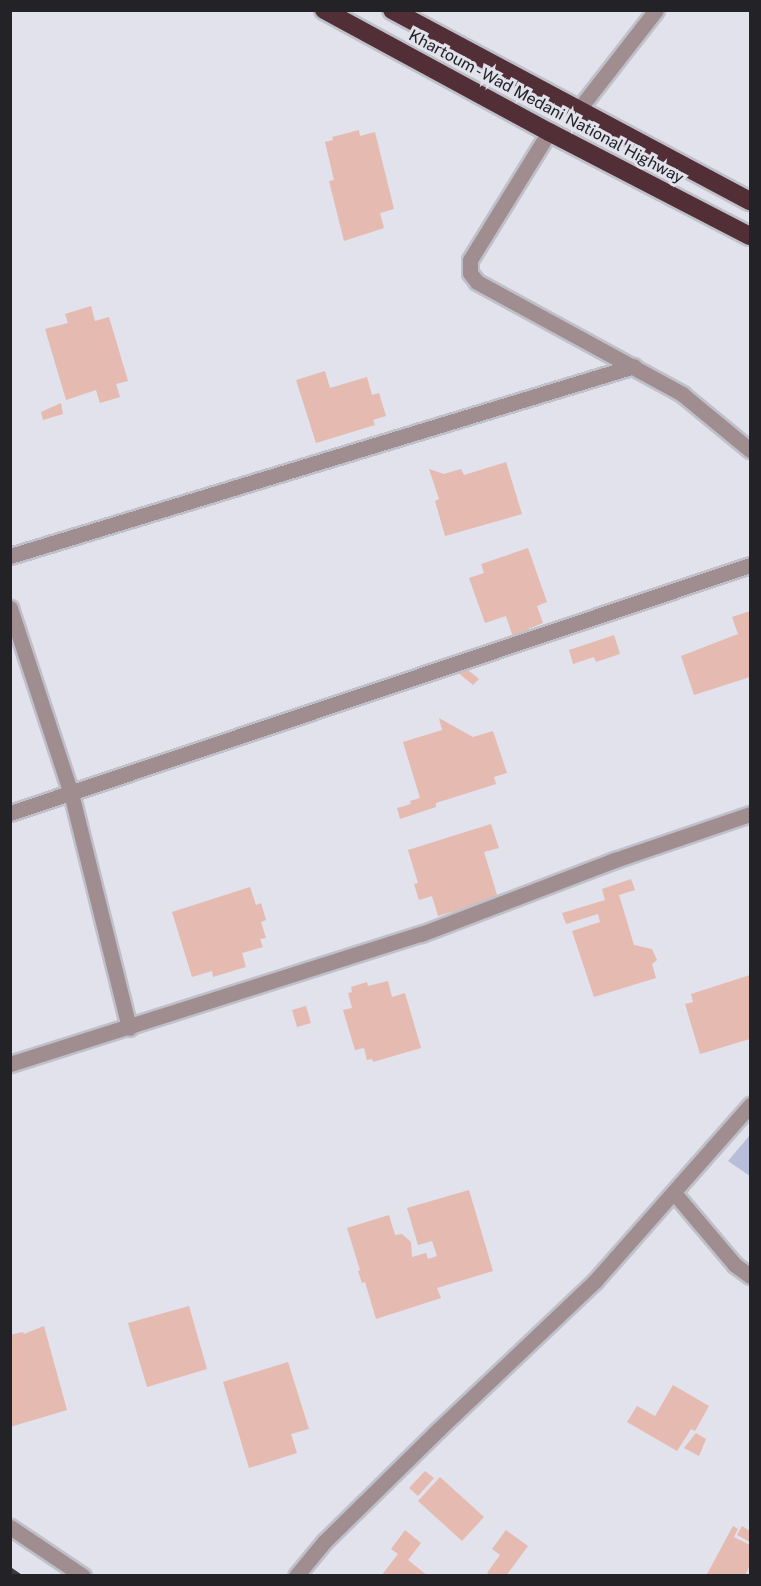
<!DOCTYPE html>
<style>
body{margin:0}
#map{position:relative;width:761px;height:1586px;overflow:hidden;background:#e1e2ec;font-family:"Public Sans",sans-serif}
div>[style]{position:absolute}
.green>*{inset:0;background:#b8bdd9}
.building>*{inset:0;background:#e5bab1}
.roads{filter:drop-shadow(2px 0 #bfc0c9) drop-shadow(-2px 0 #bfc0c9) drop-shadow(0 2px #bfc0c9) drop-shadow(0 -2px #bfc0c9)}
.street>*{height:15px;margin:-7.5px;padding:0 7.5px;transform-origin:7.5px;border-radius:7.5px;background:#a08d90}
.highway>*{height:18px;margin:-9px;padding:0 9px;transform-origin:9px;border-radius:9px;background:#522f37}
.rail>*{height:4.5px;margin-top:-2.25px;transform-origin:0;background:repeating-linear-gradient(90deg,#3b3b40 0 12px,transparent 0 18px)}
span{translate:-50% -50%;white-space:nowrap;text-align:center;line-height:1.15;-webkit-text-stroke:6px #e1e2ec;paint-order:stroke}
.street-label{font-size:16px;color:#232327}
.frame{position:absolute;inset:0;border:12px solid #232327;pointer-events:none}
</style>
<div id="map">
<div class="green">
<div style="clip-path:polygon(750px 1135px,750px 1176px,728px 1161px)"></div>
</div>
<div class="building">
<div style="clip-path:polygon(359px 130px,360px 136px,375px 132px,394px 209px,380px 213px,384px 228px,344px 241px,329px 181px,334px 180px,325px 142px,333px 140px,332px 137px)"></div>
<div style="clip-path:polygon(91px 306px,95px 321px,109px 317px,128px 381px,116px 384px,120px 397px,100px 403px,96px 390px,66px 400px,45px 329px,68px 323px,65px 314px)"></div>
<div style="clip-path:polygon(325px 371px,330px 388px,367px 377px,372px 395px,379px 393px,386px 416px,373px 420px,375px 425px,316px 443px,296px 380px)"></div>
<div style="clip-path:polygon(61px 403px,63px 414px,43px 420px,41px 412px)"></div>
<div style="clip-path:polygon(506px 462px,522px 514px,445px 536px,435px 501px,439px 499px,429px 469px,444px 474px,461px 469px,464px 475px)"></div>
<div style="clip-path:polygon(528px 548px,547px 602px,537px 606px,543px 623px,528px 629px,530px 635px,514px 640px,506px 616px,485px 623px,469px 578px,484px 573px,481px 564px)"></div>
<div style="clip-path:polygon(750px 611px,750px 677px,694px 695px,681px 656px,738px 634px,732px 617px)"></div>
<div style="clip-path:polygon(614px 635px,620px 654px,596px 662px,594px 657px,573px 664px,569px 650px)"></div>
<div style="clip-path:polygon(462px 665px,479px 679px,473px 685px,456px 671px)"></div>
<div style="clip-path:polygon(439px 718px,473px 737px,493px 731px,507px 773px,494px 777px,496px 784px,436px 803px,436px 807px,400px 819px,397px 808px,411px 804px,410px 801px,420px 798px,403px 742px,442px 730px)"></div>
<div style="clip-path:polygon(491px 824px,499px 848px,484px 852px,498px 898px,438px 916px,432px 896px,419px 900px,414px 884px,418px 883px,408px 850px)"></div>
<div style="clip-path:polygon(631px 879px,635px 890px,619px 895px,634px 945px,652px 949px,657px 960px,652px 964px,656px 978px,594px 997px,572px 931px,600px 922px,598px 914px,566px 924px,562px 913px,605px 900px,602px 889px)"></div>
<div style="clip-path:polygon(250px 887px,256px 905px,261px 903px,266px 920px,261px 922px,266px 938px,260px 939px,263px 947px,242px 953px,246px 967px,213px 977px,212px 971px,192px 977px,172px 912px)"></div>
<div style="clip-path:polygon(750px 975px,750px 1039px,700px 1054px,685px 1004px,693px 1002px,691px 994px)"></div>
<div style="clip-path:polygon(388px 981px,392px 997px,405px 993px,421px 1048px,373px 1062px,372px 1059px,367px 1060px,364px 1048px,355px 1050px,343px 1010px,352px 1008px,348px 993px,352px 992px,351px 987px,367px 982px,368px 986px)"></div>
<div style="clip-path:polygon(306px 1006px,311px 1023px,297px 1027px,292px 1010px)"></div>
<div style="clip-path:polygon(469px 1190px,493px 1271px,437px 1288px,441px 1298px,376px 1319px,365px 1282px,362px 1283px,358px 1271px,360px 1270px,347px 1228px,389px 1215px,395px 1235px,402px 1234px,411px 1242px,412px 1257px,426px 1253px,428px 1259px,437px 1256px,432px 1241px,418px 1245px,407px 1208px)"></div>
<div style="clip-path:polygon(189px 1306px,207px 1369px,147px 1387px,128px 1323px)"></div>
<div style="clip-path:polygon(44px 1326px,67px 1410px,10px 1427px,10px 1335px,23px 1332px,24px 1334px)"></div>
<div style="clip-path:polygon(288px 1362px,309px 1429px,291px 1434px,297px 1453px,249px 1468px,223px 1382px)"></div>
<div style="clip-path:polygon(673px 1385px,709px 1406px,695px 1431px,691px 1429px,677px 1451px,627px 1422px,637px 1406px,655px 1416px)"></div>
<div style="clip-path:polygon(696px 1433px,706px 1439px,699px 1456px,684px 1448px)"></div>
<div style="clip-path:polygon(425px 1471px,434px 1478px,418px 1496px,409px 1488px)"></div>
<div style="clip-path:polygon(440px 1477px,484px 1517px,462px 1541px,418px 1501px)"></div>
<div style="clip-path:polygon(733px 1526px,738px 1529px,734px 1537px,750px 1545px,750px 1565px,745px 1576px,710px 1576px,707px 1574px)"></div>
<div style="clip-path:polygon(742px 1526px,750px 1531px,750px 1542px,737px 1535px)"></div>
<div style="clip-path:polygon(405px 1530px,421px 1543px,408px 1560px,428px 1576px,381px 1576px,398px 1554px,391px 1549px)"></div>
<div style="clip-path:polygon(506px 1530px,528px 1546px,506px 1576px,491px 1576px,487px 1573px,500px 1555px,492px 1549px)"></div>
</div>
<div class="roads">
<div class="street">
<div style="left:579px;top:109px;width:125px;rotate:-52.1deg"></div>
<div style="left:549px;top:132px;width:150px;rotate:121.7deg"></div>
<div style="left:470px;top:260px;width:13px;rotate:90deg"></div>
<div style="left:470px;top:273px;width:11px;rotate:52deg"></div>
<div style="left:477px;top:282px;width:234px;rotate:28.6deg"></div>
<div style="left:682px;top:394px;width:88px;rotate:39.5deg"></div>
<div style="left:10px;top:556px;width:652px;rotate:-16.93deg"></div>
<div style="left:10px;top:608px;width:195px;rotate:71.8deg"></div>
<div style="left:71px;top:793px;width:242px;rotate:76.1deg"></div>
<div style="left:10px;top:813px;width:780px;rotate:-18.53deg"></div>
<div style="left:10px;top:1064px;width:431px;rotate:-17.6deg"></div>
<div style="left:421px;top:934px;width:208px;rotate:-20.9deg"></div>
<div style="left:615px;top:860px;width:143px;rotate:-18.8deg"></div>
<div style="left:675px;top:1194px;width:93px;rotate:49.8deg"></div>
<div style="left:735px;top:1265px;width:19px;rotate:36deg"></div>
<div style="left:10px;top:1527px;width:88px;rotate:33.9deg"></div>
<div style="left:296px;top:1576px;width:44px;rotate:-50.5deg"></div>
<div style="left:324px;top:1542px;width:161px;rotate:-44.5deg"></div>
<div style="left:439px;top:1429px;width:215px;rotate:-43.5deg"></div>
<div style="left:595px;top:1281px;width:235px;rotate:-48.6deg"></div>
</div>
<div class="highway">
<div style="left:324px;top:10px;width:256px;rotate:28.5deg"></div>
<div style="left:549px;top:132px;width:226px;rotate:27.4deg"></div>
<div style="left:392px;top:10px;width:406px;rotate:28.1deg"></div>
</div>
</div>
<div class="rail">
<div style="left:10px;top:1569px;width:12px;rotate:35deg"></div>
</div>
<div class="street-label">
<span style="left:546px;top:107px;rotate:28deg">Khartoum - Wad Medani National Highway</span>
</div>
<div class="frame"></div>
</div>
